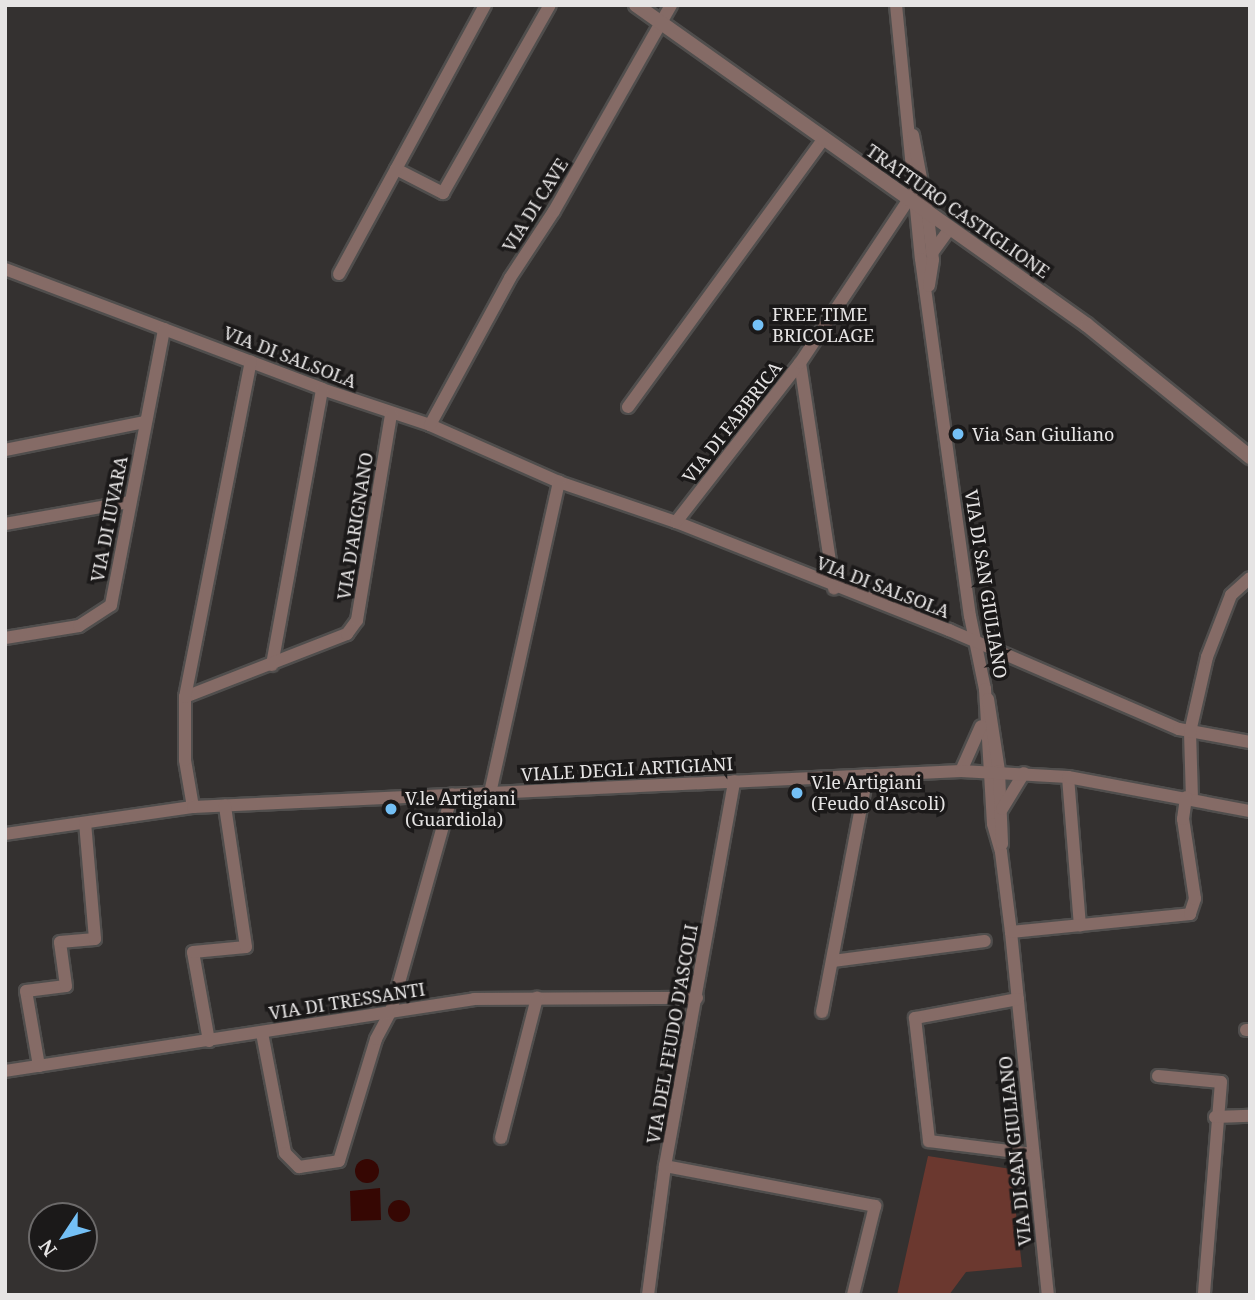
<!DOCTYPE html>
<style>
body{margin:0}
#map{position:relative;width:1255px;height:1300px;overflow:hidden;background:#343130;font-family:"Noto Serif",serif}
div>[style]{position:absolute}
.green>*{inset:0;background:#6b382f}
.water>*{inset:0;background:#360703}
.round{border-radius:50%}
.roads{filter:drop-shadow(2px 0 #504e4d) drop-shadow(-2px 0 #504e4d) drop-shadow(0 2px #504e4d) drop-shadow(0 -2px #504e4d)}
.minor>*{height:12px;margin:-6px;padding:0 6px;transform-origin:6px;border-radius:6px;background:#856b66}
.tertiary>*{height:14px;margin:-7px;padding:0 7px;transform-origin:7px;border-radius:7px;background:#856b66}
.dots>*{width:19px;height:19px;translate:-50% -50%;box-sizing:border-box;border:4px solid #1b1919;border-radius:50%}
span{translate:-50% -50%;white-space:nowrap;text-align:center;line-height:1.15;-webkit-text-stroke:7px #1b1919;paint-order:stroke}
.street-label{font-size:18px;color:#e6e4e4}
.poi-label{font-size:18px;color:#e6e4e4}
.left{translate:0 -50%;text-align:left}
.frame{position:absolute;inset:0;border:7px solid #e6e4e4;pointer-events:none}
.north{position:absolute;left:28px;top:1202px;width:70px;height:70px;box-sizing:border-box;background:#1b1919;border:2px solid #6c6a6a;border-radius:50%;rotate:234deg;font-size:19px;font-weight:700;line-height:28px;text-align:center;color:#e6e4e4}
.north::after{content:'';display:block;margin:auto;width:24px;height:32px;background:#74c0f6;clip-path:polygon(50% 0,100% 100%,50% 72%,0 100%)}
</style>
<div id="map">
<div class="green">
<div style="clip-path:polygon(928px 1156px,1011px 1169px,1022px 1267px,966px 1272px,949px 1295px,897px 1295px)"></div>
</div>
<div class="water">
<div class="round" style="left:355px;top:1159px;width:24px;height:24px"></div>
<div style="clip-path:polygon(380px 1188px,381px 1220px,351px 1221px,350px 1191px)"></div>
<div class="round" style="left:388px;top:1200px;width:22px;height:22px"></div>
</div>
<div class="roads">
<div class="minor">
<div style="left:896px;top:5px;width:255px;rotate:84.4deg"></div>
<div style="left:921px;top:259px;width:360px;rotate:82.2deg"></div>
<div style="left:970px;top:616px;width:75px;rotate:78.4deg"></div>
<div style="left:985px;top:689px;width:135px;rotate:86.6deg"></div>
<div style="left:993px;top:824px;width:29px;rotate:74deg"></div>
<div style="left:1001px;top:852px;width:81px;rotate:82.9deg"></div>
<div style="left:1011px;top:932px;width:365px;rotate:84.2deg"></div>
<div style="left:913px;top:135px;width:82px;rotate:79.5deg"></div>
<div style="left:928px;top:216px;width:44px;rotate:83.5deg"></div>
<div style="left:933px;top:260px;width:26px;rotate:99deg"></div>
<div style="left:396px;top:169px;width:53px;rotate:27.1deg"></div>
<div style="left:443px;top:193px;width:216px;rotate:-60.4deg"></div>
<div style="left:932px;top:253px;width:29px;rotate:-54deg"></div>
<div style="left:5px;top:269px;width:339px;rotate:20.7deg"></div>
<div style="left:322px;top:389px;width:114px;rotate:18.4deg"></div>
<div style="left:430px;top:425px;width:141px;rotate:23.8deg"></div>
<div style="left:559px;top:482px;width:124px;rotate:18.9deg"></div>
<div style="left:676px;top:522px;width:294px;rotate:21.6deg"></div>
<div style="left:949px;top:630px;width:250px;rotate:23.3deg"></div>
<div style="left:1179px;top:729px;width:72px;rotate:10.4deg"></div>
<div style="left:339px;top:274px;width:306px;rotate:-61.5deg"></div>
<div style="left:800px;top:363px;width:228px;rotate:81.4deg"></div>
<div style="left:628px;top:407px;width:333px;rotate:-53.9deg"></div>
<div style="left:430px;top:425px;width:167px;rotate:-61.4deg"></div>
<div style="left:510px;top:278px;width:80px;rotate:-56.7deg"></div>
<div style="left:554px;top:211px;width:237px;rotate:-60.4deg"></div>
<div style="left:5px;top:450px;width:143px;rotate:-11.3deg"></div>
<div style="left:676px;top:522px;width:202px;rotate:-52.1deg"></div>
<div style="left:800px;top:363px;width:193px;rotate:-56.4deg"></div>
<div style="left:5px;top:524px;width:127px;rotate:-10deg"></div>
<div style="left:5px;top:638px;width:75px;rotate:-9.2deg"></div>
<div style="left:79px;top:626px;width:38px;rotate:-33deg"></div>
<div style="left:111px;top:605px;width:281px;rotate:-79.1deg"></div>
<div style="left:272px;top:665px;width:280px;rotate:-79.7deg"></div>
<div style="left:185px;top:697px;width:174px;rotate:-21.3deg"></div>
<div style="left:347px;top:634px;width:17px;rotate:-54deg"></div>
<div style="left:357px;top:620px;width:209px;rotate:-80.6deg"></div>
<div style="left:988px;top:699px;width:73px;rotate:81.3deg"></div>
<div style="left:999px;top:771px;width:73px;rotate:87.6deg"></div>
<div style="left:961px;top:771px;width:49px;rotate:-66deg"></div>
<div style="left:1068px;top:777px;width:149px;rotate:85.4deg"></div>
<div style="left:490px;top:793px;width:319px;rotate:-77.5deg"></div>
<div style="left:1192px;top:799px;width:67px;rotate:-91.7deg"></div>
<div style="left:1190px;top:732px;width:77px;rotate:-77.2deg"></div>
<div style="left:1207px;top:657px;width:66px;rotate:-68.8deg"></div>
<div style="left:1231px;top:595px;width:25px;rotate:-42deg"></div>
<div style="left:193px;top:807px;width:48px;rotate:-99.7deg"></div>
<div style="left:185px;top:760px;width:63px;rotate:-90deg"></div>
<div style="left:185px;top:697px;width:342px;rotate:-78.9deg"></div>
<div style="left:1002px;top:809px;width:42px;rotate:-58.6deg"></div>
<div style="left:5px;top:834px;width:190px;rotate:-8.2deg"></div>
<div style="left:193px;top:807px;width:769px;rotate:-2.68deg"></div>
<div style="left:961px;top:771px;width:107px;rotate:3.2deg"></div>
<div style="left:1068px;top:777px;width:185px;rotate:10.6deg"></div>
<div style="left:1011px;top:932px;width:180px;rotate:-5.7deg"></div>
<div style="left:1190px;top:914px;width:16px;rotate:-72deg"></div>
<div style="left:1195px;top:899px;width:81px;rotate:-98.5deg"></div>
<div style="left:1183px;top:819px;width:22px;rotate:-82deg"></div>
<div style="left:833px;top:961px;width:153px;rotate:-7.5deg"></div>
<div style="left:1018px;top:999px;width:105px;rotate:169.5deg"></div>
<div style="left:915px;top:1018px;width:124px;rotate:83.5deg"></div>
<div style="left:929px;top:1141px;width:104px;rotate:7.2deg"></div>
<div style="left:822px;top:1012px;width:241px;rotate:-79.2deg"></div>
<div style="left:1246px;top:1030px;width:4px"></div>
<div style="left:262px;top:1033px;width:122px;rotate:79.1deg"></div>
<div style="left:285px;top:1153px;width:20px;rotate:45deg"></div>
<div style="left:299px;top:1167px;width:40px;rotate:-8.5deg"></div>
<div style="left:339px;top:1161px;width:127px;rotate:-73.1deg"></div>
<div style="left:376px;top:1039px;width:32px;rotate:-62deg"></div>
<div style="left:391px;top:1011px;width:225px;rotate:-74.3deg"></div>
<div style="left:209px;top:1041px;width:90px;rotate:-100.2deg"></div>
<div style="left:193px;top:952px;width:53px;rotate:-5.4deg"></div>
<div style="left:246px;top:947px;width:143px;rotate:-98.5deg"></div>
<div style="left:39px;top:1066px;width:76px;rotate:-99.8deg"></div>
<div style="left:26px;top:991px;width:40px;rotate:-7.1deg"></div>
<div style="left:66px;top:986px;width:44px;rotate:-97.8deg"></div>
<div style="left:60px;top:942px;width:35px;rotate:-5deg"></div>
<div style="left:95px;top:939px;width:116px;rotate:-94.9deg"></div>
<div style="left:5px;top:1071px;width:474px;rotate:-8.7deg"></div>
<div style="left:474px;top:999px;width:223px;rotate:-0.3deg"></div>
<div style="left:1158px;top:1076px;width:63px;rotate:5.4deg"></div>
<div style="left:1221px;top:1082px;width:214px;rotate:94.6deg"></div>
<div style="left:1215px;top:1117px;width:35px;rotate:-2deg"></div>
<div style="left:501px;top:1138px;width:145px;rotate:-75.6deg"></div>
<div style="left:665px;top:1166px;width:214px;rotate:10.8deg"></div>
<div style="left:875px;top:1206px;width:92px;rotate:103.9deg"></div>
<div style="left:648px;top:1295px;width:130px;rotate:-82.5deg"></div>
<div style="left:665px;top:1166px;width:391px;rotate:-79.8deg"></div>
</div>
<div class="tertiary">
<div style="left:636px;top:5px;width:553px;rotate:35.36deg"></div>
<div style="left:1087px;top:325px;width:210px;rotate:39deg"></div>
</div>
</div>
<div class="dots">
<div style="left:758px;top:325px;background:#74c0f6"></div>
<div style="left:958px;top:434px;background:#74c0f6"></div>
<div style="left:797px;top:793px;background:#74c0f6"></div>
<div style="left:391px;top:809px;background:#74c0f6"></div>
</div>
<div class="street-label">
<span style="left:535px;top:205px;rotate:-58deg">VIA DI CAVE</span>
<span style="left:958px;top:211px;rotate:35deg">TRATTURO CASTIGLIONE</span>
<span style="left:290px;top:357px;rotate:21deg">VIA DI SALSOLA</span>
<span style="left:732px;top:422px;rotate:-52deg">VIA DI FABBRICA</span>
<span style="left:109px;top:519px;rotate:-79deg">VIA DI IUVARA</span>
<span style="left:355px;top:526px;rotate:-81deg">VIA D'ARIGNANO</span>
<span style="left:986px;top:584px;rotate:81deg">VIA DI SAN GIULIANO</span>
<span style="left:883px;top:587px;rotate:21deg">VIA DI SALSOLA</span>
<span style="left:627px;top:769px;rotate:-3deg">VIALE DEGLI ARTIGIANI</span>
<span style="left:347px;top:1001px;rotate:-9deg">VIA DI TRESSANTI</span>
<span style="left:672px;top:1034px;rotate:-80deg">VIA DEL FEUDO D'ASCOLI</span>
<span style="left:1015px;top:1151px;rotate:-96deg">VIA DI SAN GIULIANO</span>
</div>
<div class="poi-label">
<span class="left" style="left:772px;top:325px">FREE TIME<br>BRICOLAGE</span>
<span class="left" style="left:972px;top:434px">Via San Giuliano</span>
<span class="left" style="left:811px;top:793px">V.le Artigiani<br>(Feudo d'Ascoli)</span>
<span class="left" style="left:405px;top:809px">V.le Artigiani<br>(Guardiola)</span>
</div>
<div class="frame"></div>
<div class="north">N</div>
</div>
